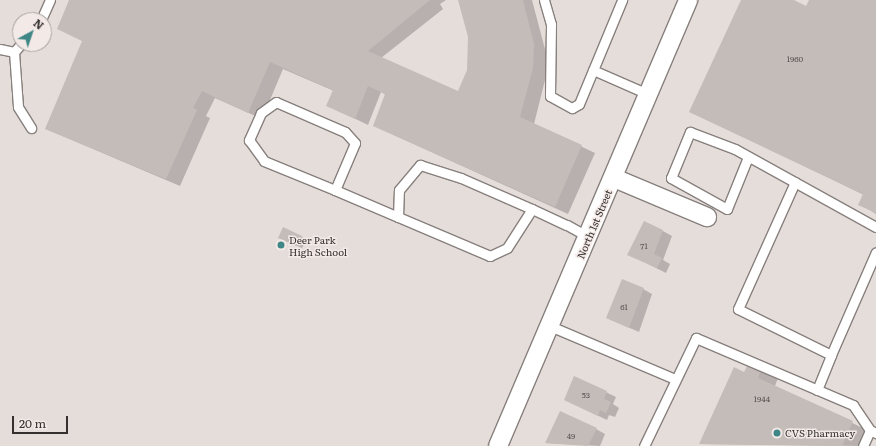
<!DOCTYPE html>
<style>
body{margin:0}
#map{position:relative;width:876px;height:446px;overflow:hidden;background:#e5ddda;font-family:Literata,serif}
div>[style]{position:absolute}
.shadow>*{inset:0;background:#0003}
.building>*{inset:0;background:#c4bcb9}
.roads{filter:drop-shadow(1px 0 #87807d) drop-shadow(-1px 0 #87807d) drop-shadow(0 1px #87807d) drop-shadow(0 -1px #87807d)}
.lane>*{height:9px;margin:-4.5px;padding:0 4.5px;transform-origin:4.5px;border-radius:4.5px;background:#fff}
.street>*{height:18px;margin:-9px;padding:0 9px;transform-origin:9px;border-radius:9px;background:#fff}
.dots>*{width:11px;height:11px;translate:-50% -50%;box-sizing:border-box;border:2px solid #f3eae7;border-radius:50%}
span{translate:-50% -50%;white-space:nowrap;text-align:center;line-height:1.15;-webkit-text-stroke:3px #f3eae7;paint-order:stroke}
.number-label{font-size:8px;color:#575352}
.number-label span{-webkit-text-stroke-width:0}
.street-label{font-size:10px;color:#33302f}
.poi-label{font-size:10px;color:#33302f}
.left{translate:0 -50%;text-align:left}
.north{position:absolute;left:12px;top:12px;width:40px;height:40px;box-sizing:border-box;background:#f3eae7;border:1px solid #a6a09d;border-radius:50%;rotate:40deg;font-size:11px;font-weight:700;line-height:16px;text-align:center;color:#33302f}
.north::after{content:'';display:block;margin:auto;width:14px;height:18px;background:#3f8786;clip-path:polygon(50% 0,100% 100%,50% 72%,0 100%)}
.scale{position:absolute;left:12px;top:416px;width:56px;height:18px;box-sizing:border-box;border:2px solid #33302f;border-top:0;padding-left:5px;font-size:12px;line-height:14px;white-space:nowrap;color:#33302f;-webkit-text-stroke:3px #f3eae7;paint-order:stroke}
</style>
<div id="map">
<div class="shadow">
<div style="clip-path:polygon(70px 0,446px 0,440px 4px,443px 9px,381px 58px,458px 92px,468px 70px,469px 36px,459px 0,532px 0,546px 53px,546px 76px,534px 124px,595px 153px,568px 214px,374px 126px,386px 95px,381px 92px,368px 125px,327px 105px,334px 91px,283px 69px,262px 119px,215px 98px,206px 116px,210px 118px,180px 186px,46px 129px,83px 41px,58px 28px)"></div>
<div style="clip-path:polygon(743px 0,792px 0,807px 7px,810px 0,876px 0,876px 214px,860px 204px,864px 195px,690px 111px)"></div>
<div style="clip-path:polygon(663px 231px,672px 236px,663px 260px,670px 264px,666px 273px,628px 254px)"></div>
<div style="clip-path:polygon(301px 237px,306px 239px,302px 248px,283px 240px)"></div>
<div style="clip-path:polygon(643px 289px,652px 294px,639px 332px,607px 318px)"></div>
<div style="clip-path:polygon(762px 369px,778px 378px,775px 386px,869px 431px,862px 446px,700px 444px,745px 373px)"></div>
<div style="clip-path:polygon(575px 377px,616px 397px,613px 404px,619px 408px,615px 417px,609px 415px,607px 420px,565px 400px)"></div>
<div style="clip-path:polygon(596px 429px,605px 434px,600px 446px,546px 443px)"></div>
</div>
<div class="building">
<div style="clip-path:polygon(69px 0,430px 0,368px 51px,458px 91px,467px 70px,468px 37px,458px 0,523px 0,534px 44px,533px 68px,520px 117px,582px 145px,555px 207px,373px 126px,385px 94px,368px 86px,355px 119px,326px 106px,333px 90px,270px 62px,248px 113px,202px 91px,193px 108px,197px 110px,166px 179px,45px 129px,82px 41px,57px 29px)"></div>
<div style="clip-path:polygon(741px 0,794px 0,806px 6px,809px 0,876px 0,876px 213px,858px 205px,863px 194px,689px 112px)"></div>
<div style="clip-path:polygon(644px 221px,663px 230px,654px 254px,662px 258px,657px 268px,627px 255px)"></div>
<div style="clip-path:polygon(283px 227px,302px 236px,297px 246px,278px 238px)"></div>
<div style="clip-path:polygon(622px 279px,644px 288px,629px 328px,606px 318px)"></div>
<div style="clip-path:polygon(749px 362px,762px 368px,758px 378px,853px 421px,842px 446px,699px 444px,734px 367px,744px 372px)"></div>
<div style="clip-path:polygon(574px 376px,607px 391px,604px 399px,611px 402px,606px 413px,600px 410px,598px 416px,564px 400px)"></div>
<div style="clip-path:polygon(560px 411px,597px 428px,588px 446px,545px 443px)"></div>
</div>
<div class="roads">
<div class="lane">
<div style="left:544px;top:0;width:25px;rotate:74deg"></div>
<div style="left:551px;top:24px;width:72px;rotate:90.8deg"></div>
<div style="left:550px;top:96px;width:25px;rotate:29deg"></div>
<div style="left:572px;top:108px;width:8px;rotate:-30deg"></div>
<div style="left:579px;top:104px;width:113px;rotate:-67.5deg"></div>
<div style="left:41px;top:20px;width:22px;rotate:-66deg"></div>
<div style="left:0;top:49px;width:14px;rotate:12deg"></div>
<div style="left:14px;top:52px;width:11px;rotate:-49deg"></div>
<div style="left:14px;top:52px;width:55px;rotate:85.8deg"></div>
<div style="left:18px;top:107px;width:25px;rotate:58deg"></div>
<div style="left:593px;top:70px;width:62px;rotate:23.7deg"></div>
<div style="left:748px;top:157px;width:56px;rotate:112deg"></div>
<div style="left:727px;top:209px;width:64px;rotate:-151deg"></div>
<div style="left:671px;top:178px;width:50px;rotate:-67.6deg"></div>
<div style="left:690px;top:132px;width:48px;rotate:20.7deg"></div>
<div style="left:735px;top:149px;width:161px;rotate:29deg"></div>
<div style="left:795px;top:182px;width:139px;rotate:114.2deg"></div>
<div style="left:738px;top:309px;width:104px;rotate:26.3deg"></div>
<div style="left:831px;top:355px;width:112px;rotate:-66.4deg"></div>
<div style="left:335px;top:190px;width:51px;rotate:-66.9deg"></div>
<div style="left:355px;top:143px;width:15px;rotate:-132deg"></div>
<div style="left:345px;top:132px;width:75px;rotate:-156.5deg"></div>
<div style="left:276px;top:102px;width:19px;rotate:144deg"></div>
<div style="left:261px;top:113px;width:30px;rotate:114deg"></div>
<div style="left:249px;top:140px;width:26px;rotate:54deg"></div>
<div style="left:264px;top:161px;width:77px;rotate:22.2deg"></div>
<div style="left:335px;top:190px;width:69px;rotate:23.2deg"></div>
<div style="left:532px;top:209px;width:46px;rotate:122.7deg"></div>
<div style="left:507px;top:248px;width:19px;rotate:155deg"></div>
<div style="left:490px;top:256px;width:100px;rotate:-157deg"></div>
<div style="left:398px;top:217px;width:27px;rotate:-88deg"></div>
<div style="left:399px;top:190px;width:33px;rotate:-50deg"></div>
<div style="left:420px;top:165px;width:43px;rotate:17.6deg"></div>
<div style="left:461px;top:178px;width:77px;rotate:23.6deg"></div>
<div style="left:532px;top:209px;width:38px;rotate:25deg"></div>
<div style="left:567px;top:225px;width:25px;rotate:29deg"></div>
<div style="left:550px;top:326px;width:136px;rotate:23deg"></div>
<div style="left:817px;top:390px;width:38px;rotate:-68deg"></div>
<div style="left:644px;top:446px;width:120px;rotate:-64.3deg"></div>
<div style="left:696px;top:338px;width:171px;rotate:23.1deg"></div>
<div style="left:853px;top:405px;width:30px;rotate:56deg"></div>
<div style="left:863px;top:446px;width:17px;rotate:-66deg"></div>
<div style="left:870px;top:430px;width:7px;rotate:27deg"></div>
</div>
<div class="street">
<div style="left:614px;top:178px;width:101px;rotate:22.8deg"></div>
<div style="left:498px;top:446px;width:485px;rotate:-66.9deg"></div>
</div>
</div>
<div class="dots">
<div style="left:281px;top:245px;background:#3f8786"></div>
<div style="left:777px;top:433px;background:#3f8786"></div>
</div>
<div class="number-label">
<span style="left:795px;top:59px">1960</span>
<span style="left:644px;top:246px">71</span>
<span style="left:624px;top:307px">61</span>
<span style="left:586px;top:395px">53</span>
<span style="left:762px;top:399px">1944</span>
<span style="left:571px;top:436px">49</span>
</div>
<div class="street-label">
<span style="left:594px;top:224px;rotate:-67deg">North 1st Street</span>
</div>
<div class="poi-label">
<span class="left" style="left:289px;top:245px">Deer Park<br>High School</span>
<span class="left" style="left:785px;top:433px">CVS Pharmacy</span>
</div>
<div class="north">N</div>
<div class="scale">20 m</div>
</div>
